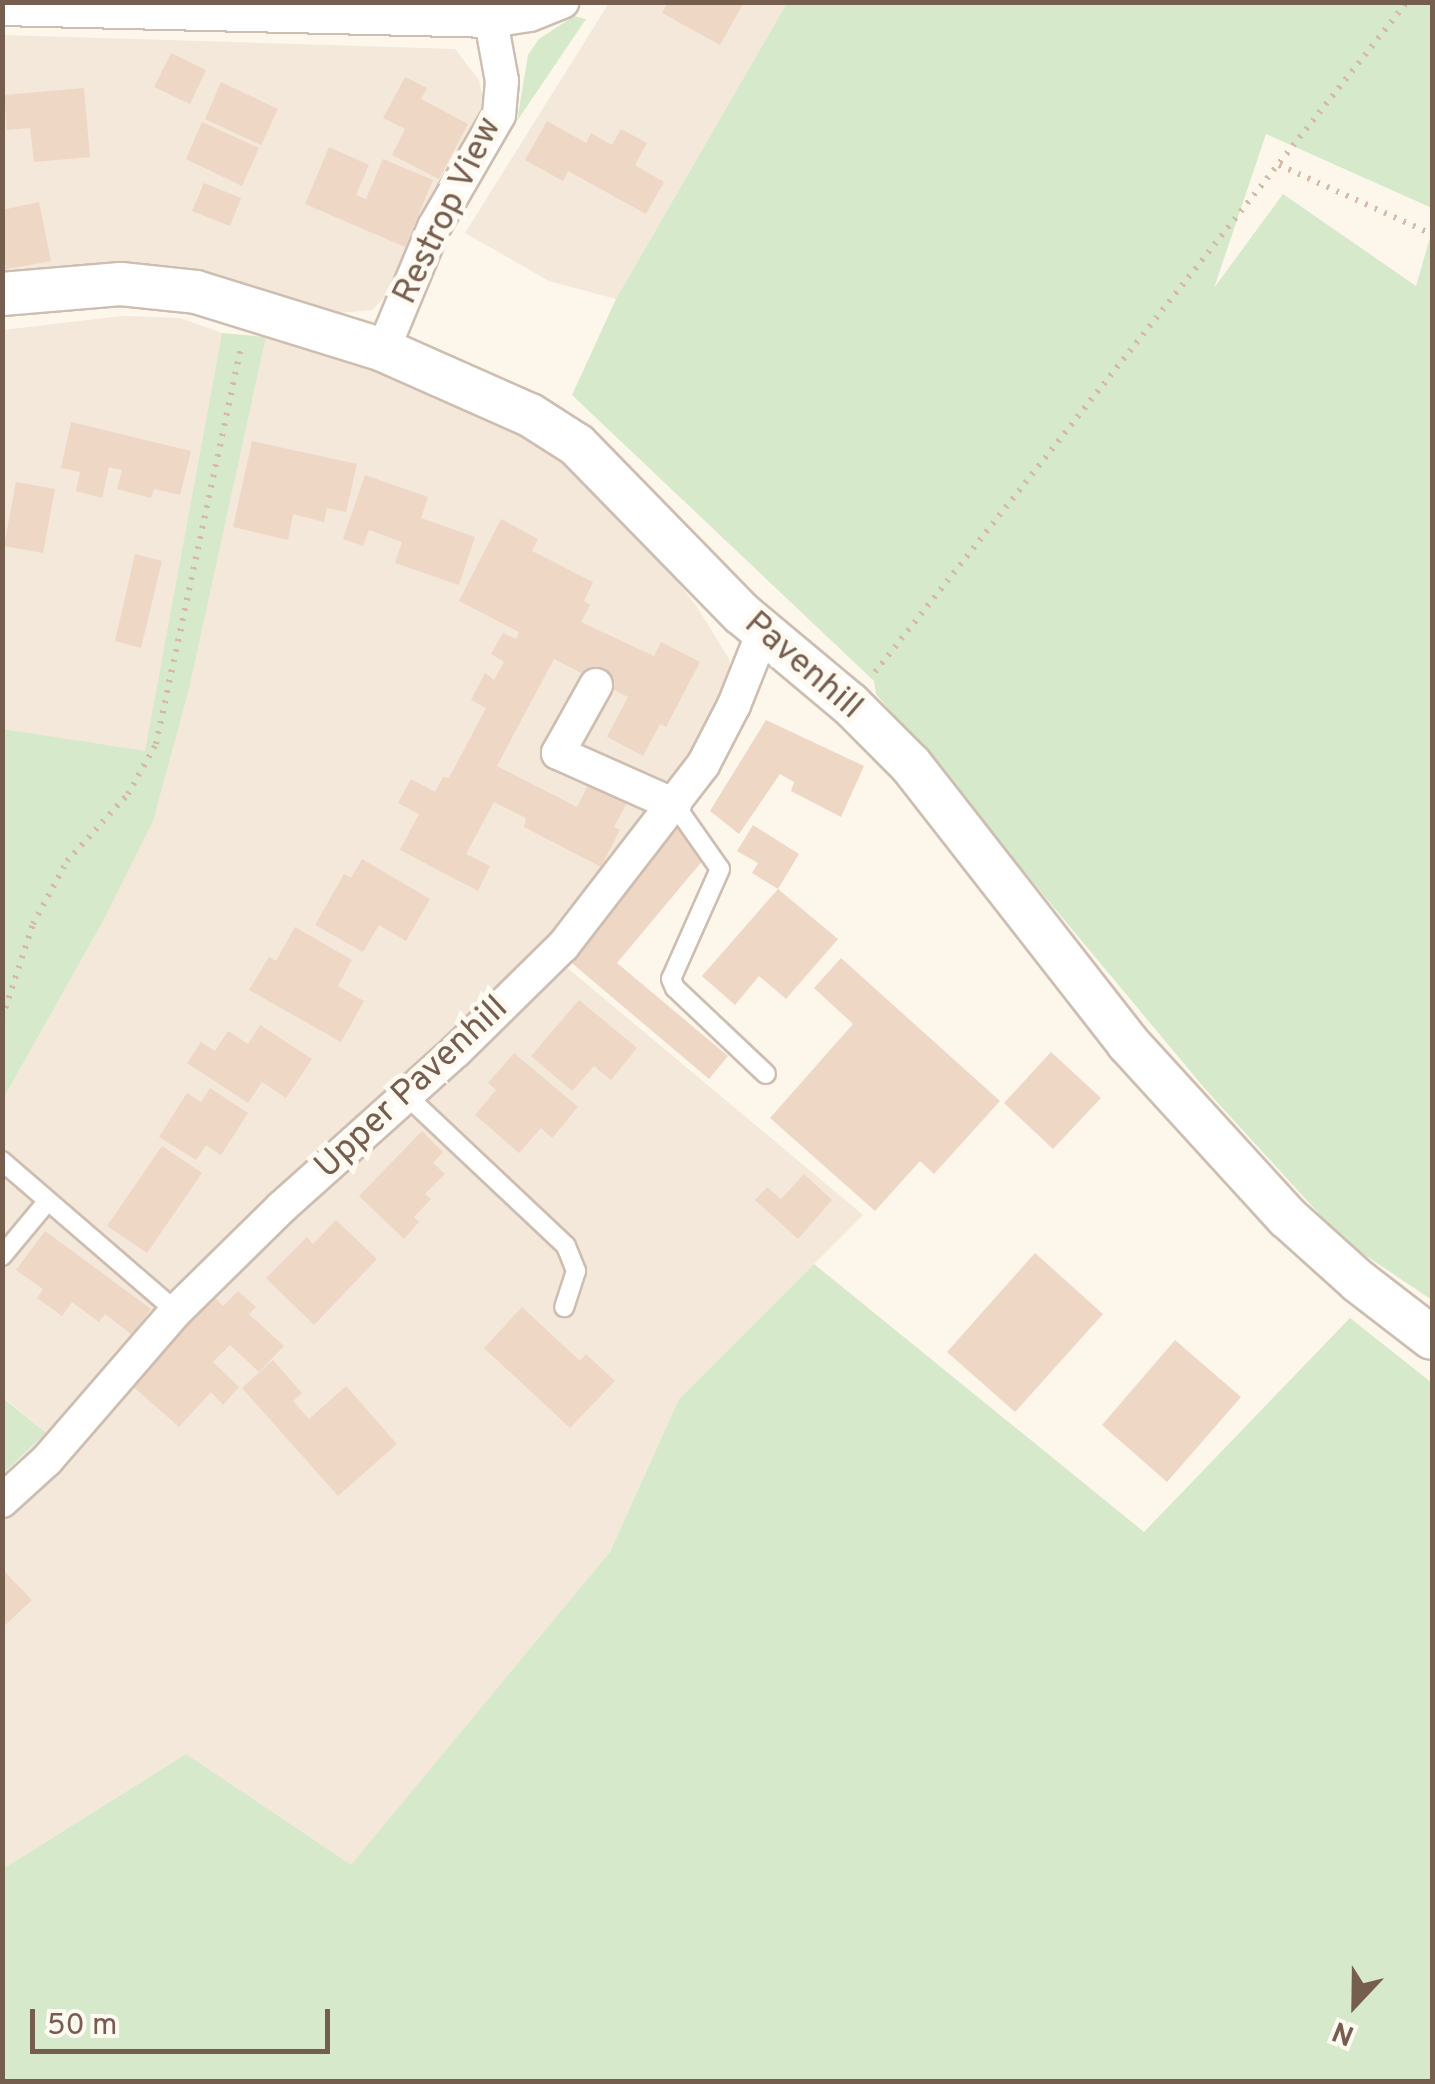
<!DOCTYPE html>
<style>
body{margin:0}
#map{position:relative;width:1435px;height:2084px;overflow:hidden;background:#fcf6eb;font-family:Overpass,sans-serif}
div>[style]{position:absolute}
.residential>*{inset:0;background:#f3e8da}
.green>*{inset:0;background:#d6e9ca}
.building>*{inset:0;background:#efd7c5}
.path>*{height:6px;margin-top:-3px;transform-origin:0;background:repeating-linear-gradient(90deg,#d5baa7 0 2.5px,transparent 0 10.5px)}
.roads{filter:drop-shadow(2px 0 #cebeb1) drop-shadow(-2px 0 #cebeb1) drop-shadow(0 2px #cebeb1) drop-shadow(0 -2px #cebeb1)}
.service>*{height:18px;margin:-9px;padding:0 9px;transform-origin:9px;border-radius:9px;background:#fff}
.minor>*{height:32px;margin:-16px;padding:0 16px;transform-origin:16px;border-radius:16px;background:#fff}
.tertiary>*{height:42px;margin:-21px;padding:0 21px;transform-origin:21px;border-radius:21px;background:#fff}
span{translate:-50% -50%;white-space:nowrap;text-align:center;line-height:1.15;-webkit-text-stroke:10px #fefaf2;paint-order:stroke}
.street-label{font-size:35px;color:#765e4f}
.frame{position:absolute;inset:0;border:5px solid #765e4f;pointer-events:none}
.north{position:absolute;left:1305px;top:1954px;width:100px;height:100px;-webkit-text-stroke:8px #fefaf2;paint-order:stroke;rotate:202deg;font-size:28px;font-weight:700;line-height:40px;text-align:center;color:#765e4f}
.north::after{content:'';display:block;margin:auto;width:35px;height:45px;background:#765e4f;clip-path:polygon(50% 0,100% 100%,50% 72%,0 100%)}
.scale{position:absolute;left:30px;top:2009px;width:300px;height:45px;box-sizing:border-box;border:5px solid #765e4f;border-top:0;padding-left:12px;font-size:30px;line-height:35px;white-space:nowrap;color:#765e4f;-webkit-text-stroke:8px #fefaf2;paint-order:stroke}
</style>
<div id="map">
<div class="residential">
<div style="clip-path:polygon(609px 3px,787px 3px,616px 299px,549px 281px,465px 233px)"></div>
<div style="clip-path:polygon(3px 35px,455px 49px,479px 80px,484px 103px,412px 237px,393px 288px,372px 310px,339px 313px,229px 283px,3px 278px)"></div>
<div style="clip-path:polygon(122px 316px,180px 318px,222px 333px,145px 752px,3px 729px,3px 330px)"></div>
<div style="clip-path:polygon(266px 337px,308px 347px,447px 397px,531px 438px,588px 483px,646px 541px,697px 607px,729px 659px,733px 682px,723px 710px,558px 960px,863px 1215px,679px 1399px,610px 1552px,351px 1866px,186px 1754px,3px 1869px,3px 1476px,46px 1433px,3px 1397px,3px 1099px,102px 923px,190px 685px)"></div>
</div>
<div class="green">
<div style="clip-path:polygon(787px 3px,1432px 3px,1432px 208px,1266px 134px,1214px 288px,1283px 194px,1416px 286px,1432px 231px,1432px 1300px,1344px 1241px,1206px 1090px,876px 694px,874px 681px,572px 395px,616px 299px)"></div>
<div style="clip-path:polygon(574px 16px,586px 19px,517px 121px,528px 55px,539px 39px)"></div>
<div style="clip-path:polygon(222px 333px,266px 337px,190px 685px,153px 821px,102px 923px,3px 1099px,3px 729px,145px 751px)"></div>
<div style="clip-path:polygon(814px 1264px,1144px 1532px,1350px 1318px,1432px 1383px,1432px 2081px,3px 2081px,3px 1869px,186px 1754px,351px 1865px,610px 1552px,679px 1399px)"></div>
<div style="clip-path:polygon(3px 1398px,46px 1433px,3px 1474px)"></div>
</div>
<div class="building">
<div style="clip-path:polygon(668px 2px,744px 2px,720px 45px,662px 13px)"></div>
<div style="clip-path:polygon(171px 53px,206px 70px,190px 104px,154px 87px)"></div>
<div style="clip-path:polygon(405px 77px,427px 88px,421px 99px,468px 124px,439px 179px,392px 155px,405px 129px,383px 118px)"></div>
<div style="clip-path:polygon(221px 82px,278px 109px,261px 145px,205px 119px)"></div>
<div style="clip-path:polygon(84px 88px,90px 157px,34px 162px,30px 128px,7px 130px,4px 95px)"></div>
<div style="clip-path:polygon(547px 121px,586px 143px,591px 133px,612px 145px,621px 129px,647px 143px,635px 165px,664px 182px,646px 214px,568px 171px,563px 181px,525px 160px)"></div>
<div style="clip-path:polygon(202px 122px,259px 148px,242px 186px,186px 159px)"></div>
<div style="clip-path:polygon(329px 147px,369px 165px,356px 195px,366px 199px,383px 159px,433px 180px,405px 247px,305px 204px)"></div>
<div style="clip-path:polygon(204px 183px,241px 198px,230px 226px,192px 211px)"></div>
<div style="clip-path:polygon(39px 202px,51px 261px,2px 270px,2px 210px)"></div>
<div style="clip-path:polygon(71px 422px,191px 451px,180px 495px,154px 489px,151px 498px,117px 489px,122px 470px,109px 467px,102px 498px,76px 491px,80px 472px,61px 468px)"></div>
<div style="clip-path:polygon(252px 441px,357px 464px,346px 512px,327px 508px,324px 522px,293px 514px,288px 540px,233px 527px)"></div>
<div style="clip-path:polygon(365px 475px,428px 497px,421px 518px,475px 537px,459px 585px,395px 563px,402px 542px,369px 530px,363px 546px,343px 539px)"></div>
<div style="clip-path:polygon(16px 482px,55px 489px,43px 553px,4px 546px)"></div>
<div style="clip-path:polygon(501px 519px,538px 539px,532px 551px,593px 582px,584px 601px,590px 605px,581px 622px,654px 656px,661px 642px,700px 662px,666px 727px,660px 724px,643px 756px,607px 737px,628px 697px,554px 659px,497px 766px,577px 807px,590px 781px,628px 801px,614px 827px,620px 830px,601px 867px,524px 827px,526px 818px,494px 802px,466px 854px,490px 866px,478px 891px,400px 850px,419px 814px,398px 803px,411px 779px,435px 792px,443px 777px,449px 778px,486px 708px,471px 700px,485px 673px,494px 680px,504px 662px,491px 654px,503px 633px,516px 639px,519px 632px,459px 601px)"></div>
<div style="clip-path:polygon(135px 554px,162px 561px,141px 648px,115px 641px)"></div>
<div style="clip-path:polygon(766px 720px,864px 766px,841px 817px,791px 791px,794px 782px,780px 774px,739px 834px,710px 811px)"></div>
<div style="clip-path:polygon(753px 825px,799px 854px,778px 889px,752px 873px,758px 863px,737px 851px)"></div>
<div style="clip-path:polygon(678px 827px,709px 853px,617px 963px,728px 1056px,709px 1079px,567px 959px)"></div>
<div style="clip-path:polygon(362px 859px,430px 899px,406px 941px,379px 925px,363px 952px,315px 925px,344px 874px,351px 878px)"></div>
<div style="clip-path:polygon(778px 889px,838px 939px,786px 999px,759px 976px,735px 1005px,702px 976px)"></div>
<div style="clip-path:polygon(295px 927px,352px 960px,338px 986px,364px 1001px,341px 1042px,249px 990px,269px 957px,276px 961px)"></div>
<div style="clip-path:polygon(841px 958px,1000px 1101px,934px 1174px,920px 1161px,875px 1211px,770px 1118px,853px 1024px,814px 988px)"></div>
<div style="clip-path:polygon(579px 1000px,637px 1048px,611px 1080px,594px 1066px,572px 1091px,531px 1056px)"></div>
<div style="clip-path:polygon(260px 1025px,312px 1059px,286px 1098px,262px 1082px,248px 1103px,187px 1063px,201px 1042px,215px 1051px,228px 1031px,248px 1044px)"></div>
<div style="clip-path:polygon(1051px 1052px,1101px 1098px,1053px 1149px,1004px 1103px)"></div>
<div style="clip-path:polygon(514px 1053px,578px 1107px,552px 1138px,541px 1128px,519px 1153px,475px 1115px,496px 1090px,488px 1083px)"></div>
<div style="clip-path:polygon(210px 1088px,248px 1113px,221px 1155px,206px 1145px,196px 1160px,159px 1137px,187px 1093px,201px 1102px)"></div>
<div style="clip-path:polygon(422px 1131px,443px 1152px,433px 1163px,445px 1174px,425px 1194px,431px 1199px,414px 1217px,419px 1222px,404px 1239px,359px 1196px)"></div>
<div style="clip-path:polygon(162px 1146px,202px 1173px,147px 1253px,107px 1226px)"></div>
<div style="clip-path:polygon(804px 1174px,832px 1200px,798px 1239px,755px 1200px,767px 1187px,781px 1199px)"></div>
<div style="clip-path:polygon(336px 1220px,377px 1259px,314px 1325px,266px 1278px,307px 1237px,313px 1244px)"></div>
<div style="clip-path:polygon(45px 1231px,151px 1309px,132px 1335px,105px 1314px,99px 1322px,72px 1302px,62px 1316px,37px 1298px,43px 1289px,16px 1270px)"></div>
<div style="clip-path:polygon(1035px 1253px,1103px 1314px,1015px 1412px,947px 1352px)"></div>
<div style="clip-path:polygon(238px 1291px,256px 1307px,249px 1314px,284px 1346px,259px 1372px,230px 1345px,213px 1362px,239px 1387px,223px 1405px,211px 1392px,179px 1427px,129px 1383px,212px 1295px,223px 1306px)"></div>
<div style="clip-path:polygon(522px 1307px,580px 1361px,586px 1354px,615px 1381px,570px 1428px,484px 1348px)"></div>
<div style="clip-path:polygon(1175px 1340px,1241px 1397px,1167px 1482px,1102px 1425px)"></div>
<div style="clip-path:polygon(273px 1360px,302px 1393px,293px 1401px,309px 1419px,346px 1386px,397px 1444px,338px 1496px,242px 1388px)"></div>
<div style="clip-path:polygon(2px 1569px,32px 1600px,2px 1628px)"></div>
</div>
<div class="path">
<div style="left:1279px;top:165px;width:168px;rotate:24.3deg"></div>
<div style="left:875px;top:672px;width:856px;rotate:-51.55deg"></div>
<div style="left:2px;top:1018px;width:99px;rotate:-71.7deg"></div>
<div style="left:33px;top:924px;width:72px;rotate:-61.6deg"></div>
<div style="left:67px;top:861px;width:91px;rotate:-47.7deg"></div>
<div style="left:128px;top:794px;width:57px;rotate:-60.8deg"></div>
<div style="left:156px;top:744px;width:406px;rotate:-77.9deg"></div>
</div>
<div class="roads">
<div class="service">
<div style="left:675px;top:805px;width:78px;rotate:54.9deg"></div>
<div style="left:720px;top:869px;width:120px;rotate:114deg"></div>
<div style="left:671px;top:979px;width:10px;rotate:66deg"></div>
<div style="left:675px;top:988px;width:125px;rotate:43.4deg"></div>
<div style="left:408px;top:1097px;width:217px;rotate:43.3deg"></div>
<div style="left:566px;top:1246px;width:27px;rotate:68deg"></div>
<div style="left:576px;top:1271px;width:38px;rotate:108deg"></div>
<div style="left:2px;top:1161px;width:230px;rotate:40.8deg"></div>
<div style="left:2px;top:1256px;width:69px;rotate:-50.3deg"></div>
</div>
<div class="minor">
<div style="left:2px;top:9px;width:489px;rotate:1.4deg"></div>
<div style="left:491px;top:21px;width:61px;rotate:79.6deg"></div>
<div style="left:502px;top:81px;width:34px;rotate:95deg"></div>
<div style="left:499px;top:115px;width:129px;rotate:120.1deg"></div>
<div style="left:434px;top:227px;width:133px;rotate:112.5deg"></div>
<div style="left:491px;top:21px;width:39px;rotate:-9deg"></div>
<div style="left:530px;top:15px;width:35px;rotate:-22deg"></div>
<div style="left:596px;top:685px;width:78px;rotate:119.2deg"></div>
<div style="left:558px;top:753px;width:128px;rotate:24deg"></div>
<div style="left:2px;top:1501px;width:61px;rotate:-42.3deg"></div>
<div style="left:47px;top:1460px;width:197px;rotate:-49.1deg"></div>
<div style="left:176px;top:1311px;width:148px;rotate:-44.5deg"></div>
<div style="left:282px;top:1207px;width:234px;rotate:-41.9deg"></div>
<div style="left:456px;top:1051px;width:150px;rotate:-44.5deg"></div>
<div style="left:563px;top:946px;width:229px;rotate:-52.3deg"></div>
<div style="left:703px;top:765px;width:68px;rotate:-62.7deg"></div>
<div style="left:734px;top:705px;width:79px;rotate:-68.3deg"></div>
</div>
<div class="tertiary">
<div style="left:2px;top:294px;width:119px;rotate:-4.8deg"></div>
<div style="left:121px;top:284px;width:75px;rotate:6.1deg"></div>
<div style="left:196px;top:292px;width:196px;rotate:17.2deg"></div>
<div style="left:383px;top:350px;width:161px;rotate:23.9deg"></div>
<div style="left:530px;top:415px;width:56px;rotate:32.6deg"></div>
<div style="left:577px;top:445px;width:235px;rotate:45.7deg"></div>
<div style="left:741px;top:613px;width:142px;rotate:39.9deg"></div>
<div style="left:850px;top:704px;width:86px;rotate:45deg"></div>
<div style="left:911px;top:765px;width:353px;rotate:52deg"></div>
<div style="left:1128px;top:1043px;width:236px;rotate:47.6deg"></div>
<div style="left:1287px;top:1217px;width:96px;rotate:42deg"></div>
<div style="left:1358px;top:1281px;width:93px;rotate:37.6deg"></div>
</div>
</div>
<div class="street-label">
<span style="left:448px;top:211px;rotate:-64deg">Restrop View</span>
<span style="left:803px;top:666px;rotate:41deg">Pavenhill</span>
<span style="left:412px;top:1088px;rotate:-43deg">Upper Pavenhill</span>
</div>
<div class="frame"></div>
<div class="north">N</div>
<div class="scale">50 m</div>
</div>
